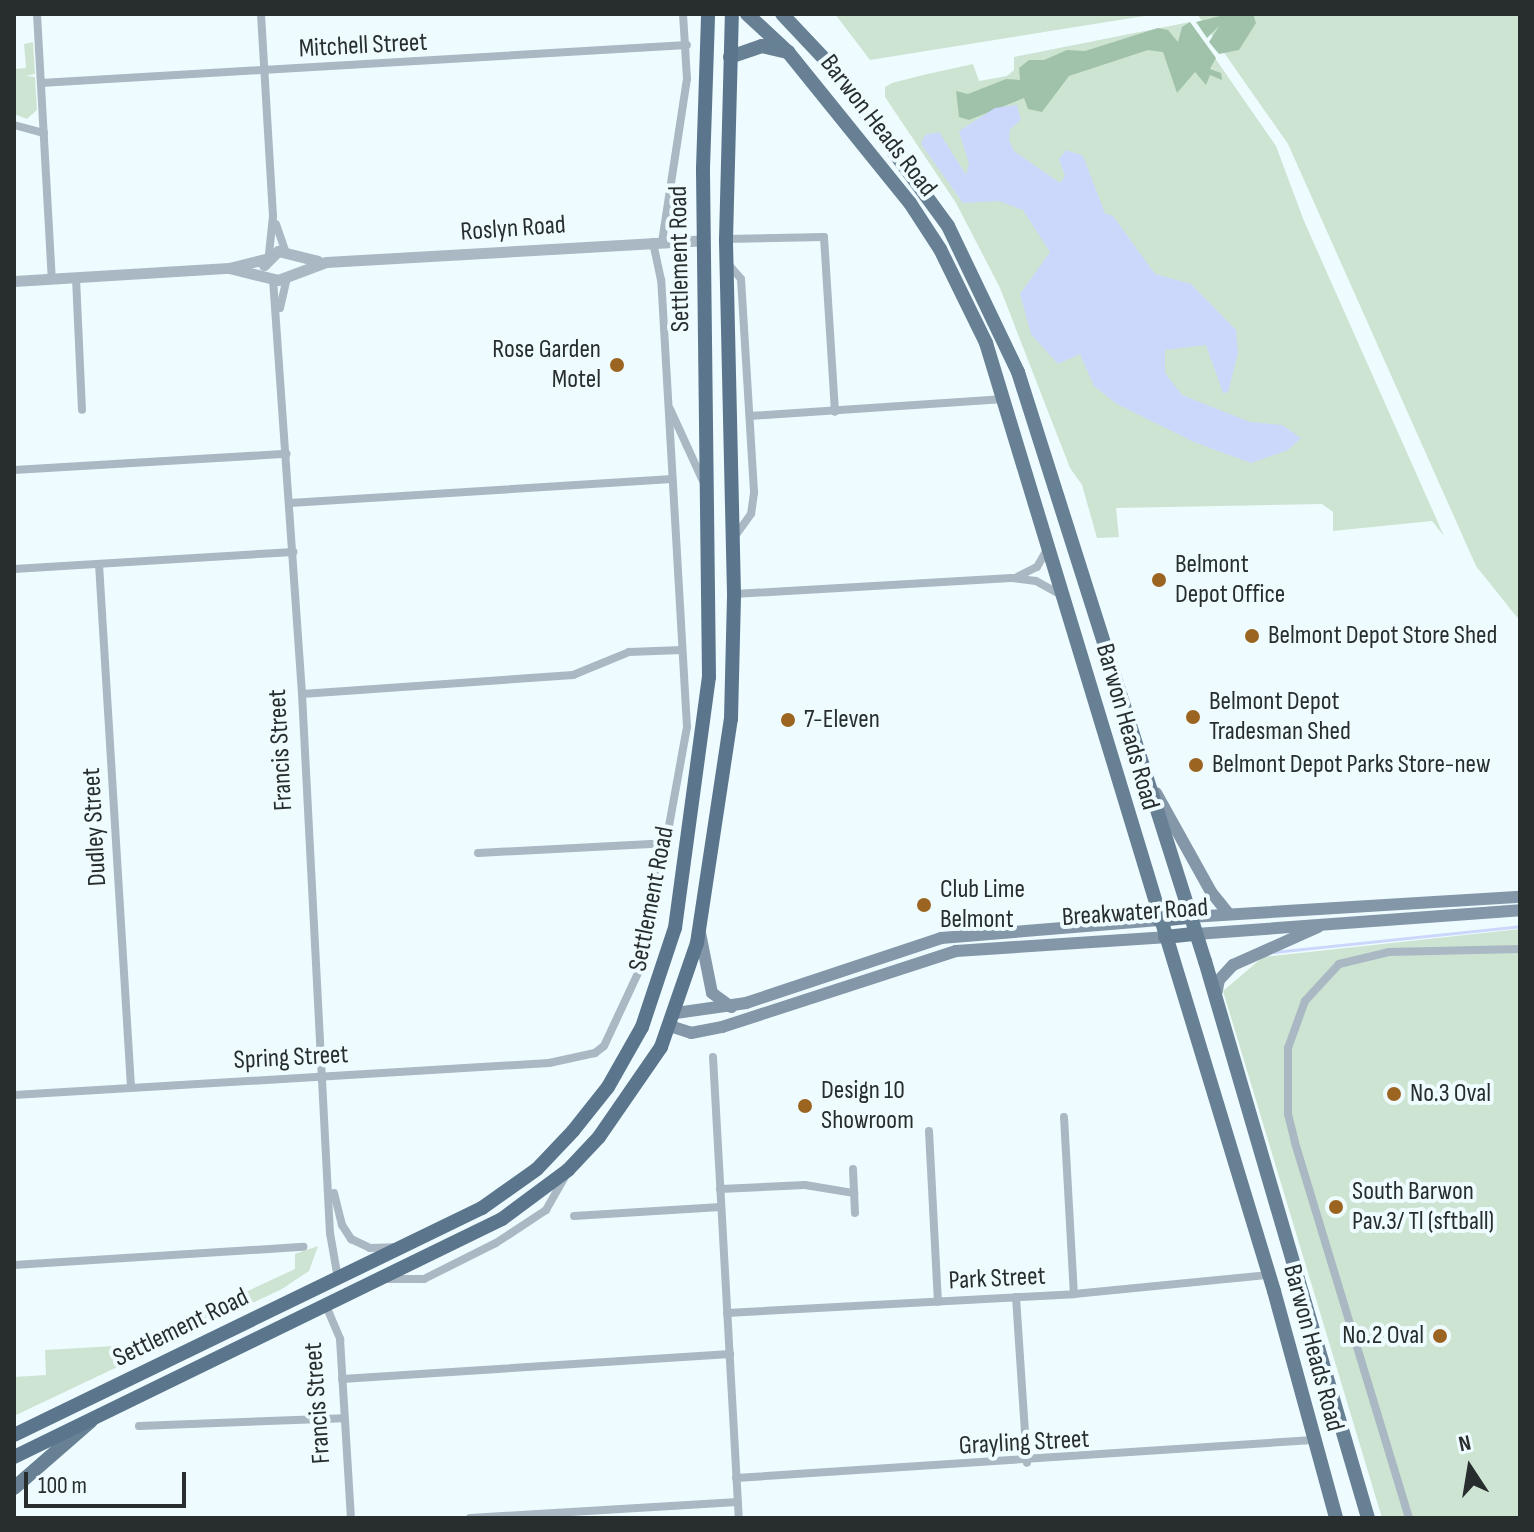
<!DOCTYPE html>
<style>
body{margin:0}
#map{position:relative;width:1534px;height:1532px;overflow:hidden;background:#effcff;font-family:"Sofia Sans Condensed",sans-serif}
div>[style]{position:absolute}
.green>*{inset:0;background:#cde4d3}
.forest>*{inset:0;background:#a0c2aa}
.water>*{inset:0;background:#ccd8fb}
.stream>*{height:3px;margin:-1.5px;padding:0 1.5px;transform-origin:1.5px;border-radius:1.5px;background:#ccd8fb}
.minor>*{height:8px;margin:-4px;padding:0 4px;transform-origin:4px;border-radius:4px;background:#a9b8c3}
.tertiary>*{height:11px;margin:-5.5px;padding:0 5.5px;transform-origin:5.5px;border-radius:5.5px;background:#a9b8c3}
.secondary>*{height:12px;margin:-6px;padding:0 6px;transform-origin:6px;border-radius:6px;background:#8397a8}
.primary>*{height:14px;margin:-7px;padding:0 7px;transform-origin:7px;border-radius:7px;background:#678094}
.trunk>*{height:14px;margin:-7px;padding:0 7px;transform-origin:7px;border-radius:7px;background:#5b768c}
.dots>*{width:22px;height:22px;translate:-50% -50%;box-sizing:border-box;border:4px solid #effcff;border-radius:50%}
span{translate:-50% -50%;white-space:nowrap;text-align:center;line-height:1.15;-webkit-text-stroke:8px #effcff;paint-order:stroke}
.street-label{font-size:26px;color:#282d2e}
.poi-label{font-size:26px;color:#282d2e}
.right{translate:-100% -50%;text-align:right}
.left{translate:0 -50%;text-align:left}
.frame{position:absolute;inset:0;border:16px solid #282d2e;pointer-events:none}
.north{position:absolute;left:1430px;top:1428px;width:80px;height:80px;-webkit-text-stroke:6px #effcff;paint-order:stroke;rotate:348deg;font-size:22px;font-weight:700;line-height:32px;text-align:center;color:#282d2e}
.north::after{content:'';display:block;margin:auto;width:28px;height:36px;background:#282d2e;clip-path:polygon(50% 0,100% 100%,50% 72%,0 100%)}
.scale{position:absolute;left:24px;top:1472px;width:162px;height:36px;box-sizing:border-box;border:4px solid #282d2e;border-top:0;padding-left:10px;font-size:24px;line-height:28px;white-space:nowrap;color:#282d2e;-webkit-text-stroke:6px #effcff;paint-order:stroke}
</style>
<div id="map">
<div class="green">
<div style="clip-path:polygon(835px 14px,1157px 14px,870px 60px)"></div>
<div style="clip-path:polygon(1197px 14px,1520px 14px,1520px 621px,1476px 566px,1288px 144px)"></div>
<div style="clip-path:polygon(1190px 22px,1276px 146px,1304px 221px,1444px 536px,1432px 521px,1333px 531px,1333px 512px,1322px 504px,1116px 508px,1119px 537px,1097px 538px,1082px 485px,1070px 468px,1000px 288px,956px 203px,885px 97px,885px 87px,892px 83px,923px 75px,973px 64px,979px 81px,1007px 76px,1014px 70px,1014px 57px)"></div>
<div style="clip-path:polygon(33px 42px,35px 74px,26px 76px,35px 77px,37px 110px,27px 119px,14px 114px,14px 69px,26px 68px,24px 44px)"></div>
<div style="clip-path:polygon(1520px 929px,1520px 1518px,1382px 1518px,1223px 991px,1263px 957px)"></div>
<div style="clip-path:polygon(318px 1246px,309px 1271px,282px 1289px,14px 1416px,14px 1377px,46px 1375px,45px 1350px,132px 1345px,295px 1269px,295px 1254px)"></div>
</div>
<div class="forest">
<div style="clip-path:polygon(1228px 14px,1253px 14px,1256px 23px,1239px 50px,1219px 54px,1209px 42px,1219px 26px,1207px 38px,1196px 22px)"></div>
<div style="clip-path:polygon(1190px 22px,1216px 58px,1210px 69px,1221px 73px,1222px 80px,1210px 75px,1206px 85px,1195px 72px,1177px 93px,1163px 52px,1148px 50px,1069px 76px,1042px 112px,1028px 109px,1024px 98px,969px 120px,959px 117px,956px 91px,968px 94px,1006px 79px,1020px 80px,1019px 68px,1029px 60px,1044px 60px,1067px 50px,1085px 51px,1158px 28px,1168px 30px,1178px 42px,1182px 27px)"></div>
</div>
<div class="water">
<div style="clip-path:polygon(1017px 105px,1021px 120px,1010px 129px,1009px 140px,1014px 151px,1060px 183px,1065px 176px,1059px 159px,1066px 150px,1083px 156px,1105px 213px,1113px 216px,1155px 274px,1191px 284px,1236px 330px,1238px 353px,1228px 392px,1223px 393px,1206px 345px,1165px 350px,1165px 373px,1182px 395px,1250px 422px,1282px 425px,1301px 438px,1288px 450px,1251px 463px,1194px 442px,1117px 404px,1094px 386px,1080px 354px,1058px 364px,1031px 334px,1020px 294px,1050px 252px,1023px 210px,999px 201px,963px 203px,921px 144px,925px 135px,939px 132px,966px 175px,969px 164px,959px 131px,995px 108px)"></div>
</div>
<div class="stream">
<div style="left:1274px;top:952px;width:247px;rotate:-6deg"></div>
</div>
<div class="minor">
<div style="left:37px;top:14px;width:265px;rotate:86.8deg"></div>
<div style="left:261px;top:14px;width:202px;rotate:86.6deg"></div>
<div style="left:273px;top:216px;width:39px;rotate:96deg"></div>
<div style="left:41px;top:83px;width:647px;rotate:-3.37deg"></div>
<div style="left:14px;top:125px;width:31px;rotate:15deg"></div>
<div style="left:276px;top:224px;width:31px;rotate:71deg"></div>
<div style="left:726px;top:239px;width:98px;rotate:-1.2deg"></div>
<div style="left:824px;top:237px;width:175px;rotate:86.4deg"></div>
<div style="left:662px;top:242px;width:165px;rotate:-81.3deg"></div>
<div style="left:687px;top:79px;width:65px;rotate:-93.5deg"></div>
<div style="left:729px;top:265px;width:18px;rotate:49deg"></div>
<div style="left:741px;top:279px;width:214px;rotate:86.5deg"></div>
<div style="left:754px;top:493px;width:21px;rotate:98deg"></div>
<div style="left:751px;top:514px;width:27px;rotate:126deg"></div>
<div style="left:76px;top:278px;width:132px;rotate:87.4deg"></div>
<div style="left:273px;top:279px;width:416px;rotate:86deg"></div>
<div style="left:302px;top:694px;width:540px;rotate:87.03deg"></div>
<div style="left:330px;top:1233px;width:47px;rotate:80.1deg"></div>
<div style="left:280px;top:308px;width:32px;rotate:-77deg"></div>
<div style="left:670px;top:409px;width:79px;rotate:65.4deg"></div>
<div style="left:750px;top:416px;width:255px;rotate:-3.8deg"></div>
<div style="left:14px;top:470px;width:273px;rotate:-3.4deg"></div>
<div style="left:290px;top:503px;width:383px;rotate:-3.6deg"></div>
<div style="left:99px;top:564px;width:524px;rotate:86.5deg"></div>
<div style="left:14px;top:569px;width:280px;rotate:-3.5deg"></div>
<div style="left:1017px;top:577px;width:22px;rotate:-27deg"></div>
<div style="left:1037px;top:567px;width:20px;rotate:-60deg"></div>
<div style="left:734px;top:594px;width:278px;rotate:-3.3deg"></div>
<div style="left:1012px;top:578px;width:24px;rotate:7deg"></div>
<div style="left:1036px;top:581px;width:29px;rotate:29deg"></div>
<div style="left:302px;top:694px;width:272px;rotate:-4deg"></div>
<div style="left:573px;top:675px;width:61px;rotate:-22.3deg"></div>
<div style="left:629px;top:652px;width:53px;rotate:-2.2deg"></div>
<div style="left:478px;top:853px;width:192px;rotate:-3deg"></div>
<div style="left:713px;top:1057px;width:462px;rotate:86.8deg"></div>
<div style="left:14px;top:1095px;width:536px;rotate:-3.42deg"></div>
<div style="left:549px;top:1063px;width:47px;rotate:-12.3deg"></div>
<div style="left:595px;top:1053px;width:11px;rotate:-38deg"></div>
<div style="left:604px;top:1046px;width:97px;rotate:-65deg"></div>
<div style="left:645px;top:958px;width:235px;rotate:-79.7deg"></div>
<div style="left:687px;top:727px;width:448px;rotate:-93.3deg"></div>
<div style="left:661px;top:280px;width:39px;rotate:-102deg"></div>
<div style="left:1064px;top:1117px;width:177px;rotate:86.8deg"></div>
<div style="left:929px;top:1131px;width:171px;rotate:87deg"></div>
<div style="left:853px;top:1169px;width:44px;rotate:87.4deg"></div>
<div style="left:720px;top:1189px;width:85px;rotate:-2.7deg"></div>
<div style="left:805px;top:1185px;width:50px;rotate:9.3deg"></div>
<div style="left:334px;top:1193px;width:33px;rotate:76deg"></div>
<div style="left:342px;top:1225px;width:17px;rotate:57deg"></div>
<div style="left:351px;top:1239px;width:21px;rotate:25deg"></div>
<div style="left:370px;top:1248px;width:23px;rotate:-2deg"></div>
<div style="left:574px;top:1216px;width:147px;rotate:-3.5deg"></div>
<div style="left:14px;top:1265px;width:290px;rotate:-3.6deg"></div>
<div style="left:384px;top:1279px;width:40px"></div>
<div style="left:424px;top:1279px;width:80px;rotate:-26.6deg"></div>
<div style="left:496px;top:1243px;width:60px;rotate:-33.4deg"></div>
<div style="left:546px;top:1210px;width:40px;rotate:-60.3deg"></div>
<div style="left:1016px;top:1297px;width:166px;rotate:86.2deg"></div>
<div style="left:327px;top:1308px;width:34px;rotate:67deg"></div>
<div style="left:340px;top:1339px;width:179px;rotate:86.5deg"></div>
<div style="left:727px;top:1313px;width:348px;rotate:-3.1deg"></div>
<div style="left:1074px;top:1294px;width:196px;rotate:-5.6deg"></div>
<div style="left:342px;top:1379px;width:389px;rotate:-3.7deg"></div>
<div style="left:139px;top:1426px;width:205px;rotate:-2.2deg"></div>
<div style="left:736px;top:1478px;width:578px;rotate:-3.77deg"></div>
<div style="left:470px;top:1518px;width:268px;rotate:-3.4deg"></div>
<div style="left:1409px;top:1518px;width:393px;rotate:-106.9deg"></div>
<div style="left:1295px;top:1142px;width:29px;rotate:-104deg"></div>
<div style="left:1288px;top:1114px;width:66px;rotate:-90deg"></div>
<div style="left:1288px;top:1048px;width:50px;rotate:-70.1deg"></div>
<div style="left:1305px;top:1001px;width:50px;rotate:-47.4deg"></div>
<div style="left:1339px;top:964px;width:51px;rotate:-13.5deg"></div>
<div style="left:1389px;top:952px;width:131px;rotate:-1.3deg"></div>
</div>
<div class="tertiary">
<div style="left:264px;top:265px;width:20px;rotate:-45deg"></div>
<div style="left:278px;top:251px;width:41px;rotate:14deg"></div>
<div style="left:229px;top:268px;width:50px;rotate:13.8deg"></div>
<div style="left:278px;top:280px;width:51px;rotate:-20.6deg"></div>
<div style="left:326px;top:262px;width:378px;rotate:-3.3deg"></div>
<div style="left:14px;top:281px;width:215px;rotate:-3.5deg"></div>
<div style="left:229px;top:268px;width:38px;rotate:-14deg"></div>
</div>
<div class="secondary">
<div style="left:1156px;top:793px;width:113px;rotate:60.9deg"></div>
<div style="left:1211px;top:892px;width:27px;rotate:51deg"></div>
<div style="left:1190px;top:917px;width:331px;rotate:-3.5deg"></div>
<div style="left:700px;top:933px;width:61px;rotate:78.7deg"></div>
<div style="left:712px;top:993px;width:24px;rotate:36deg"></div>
<div style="left:1196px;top:934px;width:325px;rotate:-4.2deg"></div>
<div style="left:1216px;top:995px;width:15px;rotate:-79deg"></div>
<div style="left:1219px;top:980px;width:21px;rotate:-47deg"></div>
<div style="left:1233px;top:965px;width:93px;rotate:-24.1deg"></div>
<div style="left:676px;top:1013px;width:71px;rotate:-8.1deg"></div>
<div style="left:746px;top:1003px;width:206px;rotate:-18.4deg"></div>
<div style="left:941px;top:938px;width:219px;rotate:-4.7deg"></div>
<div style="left:670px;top:1026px;width:22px;rotate:18deg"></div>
<div style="left:691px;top:1033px;width:32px;rotate:-11deg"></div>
<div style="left:722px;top:1027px;width:246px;rotate:-18deg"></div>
<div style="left:956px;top:951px;width:209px;rotate:-3.8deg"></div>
</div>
<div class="primary">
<div style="left:747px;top:14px;width:56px;rotate:42.8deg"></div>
<div style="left:788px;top:52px;width:194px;rotate:51.1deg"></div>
<div style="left:910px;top:203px;width:55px;rotate:56.9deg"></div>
<div style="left:940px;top:249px;width:105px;rotate:63.9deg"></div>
<div style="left:986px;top:343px;width:991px;rotate:73.1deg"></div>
<div style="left:1274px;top:1291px;width:235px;rotate:74.7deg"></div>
<div style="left:782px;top:14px;width:71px;rotate:46.7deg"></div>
<div style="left:831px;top:66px;width:198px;rotate:53.8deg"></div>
<div style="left:948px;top:226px;width:162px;rotate:64.4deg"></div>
<div style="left:1018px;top:372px;width:618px;rotate:72.39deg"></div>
<div style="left:1205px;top:961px;width:580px;rotate:73.69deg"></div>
<div style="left:730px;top:57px;width:34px;rotate:-19deg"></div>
<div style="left:762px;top:46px;width:27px;rotate:13deg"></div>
<div style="left:1159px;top:920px;width:31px;rotate:-6deg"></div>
<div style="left:1165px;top:937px;width:31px;rotate:-6deg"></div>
<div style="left:14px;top:1488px;width:102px;rotate:-41deg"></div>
</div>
<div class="trunk">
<div style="left:14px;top:1435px;width:520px;rotate:-25.88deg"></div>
<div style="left:482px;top:1208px;width:67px;rotate:-35.3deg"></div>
<div style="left:537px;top:1169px;width:52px;rotate:-46.5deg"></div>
<div style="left:573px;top:1131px;width:56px;rotate:-51.5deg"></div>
<div style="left:608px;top:1087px;width:69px;rotate:-60.5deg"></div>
<div style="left:642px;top:1027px;width:104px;rotate:-71.6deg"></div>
<div style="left:675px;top:928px;width:253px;rotate:-82.3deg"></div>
<div style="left:709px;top:677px;width:509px;rotate:-90.68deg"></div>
<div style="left:703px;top:168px;width:154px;rotate:-88.1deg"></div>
<div style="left:14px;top:1457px;width:543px;rotate:-26deg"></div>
<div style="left:502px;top:1219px;width:82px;rotate:-36.6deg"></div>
<div style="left:568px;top:1170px;width:45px;rotate:-46.8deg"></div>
<div style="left:599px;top:1137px;width:109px;rotate:-55.4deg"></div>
<div style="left:661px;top:1047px;width:110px;rotate:-70.9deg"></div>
<div style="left:697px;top:943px;width:227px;rotate:-81.4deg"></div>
<div style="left:731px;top:719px;width:125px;rotate:-88.6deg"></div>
<div style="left:734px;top:594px;width:355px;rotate:-91.3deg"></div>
<div style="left:726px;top:239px;width:225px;rotate:-88.5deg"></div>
</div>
<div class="dots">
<div style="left:617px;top:365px;background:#9c6421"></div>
<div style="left:1159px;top:580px;background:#9c6421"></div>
<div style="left:1252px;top:636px;background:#9c6421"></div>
<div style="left:1193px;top:717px;background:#9c6421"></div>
<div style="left:788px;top:720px;background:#9c6421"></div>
<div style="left:1196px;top:765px;background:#9c6421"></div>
<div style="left:924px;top:905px;background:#9c6421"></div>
<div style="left:1394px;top:1094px;background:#9c6421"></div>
<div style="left:805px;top:1106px;background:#9c6421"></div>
<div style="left:1336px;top:1207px;background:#9c6421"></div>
<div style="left:1440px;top:1336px;background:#9c6421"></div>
</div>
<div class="street-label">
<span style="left:363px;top:46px;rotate:-3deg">Mitchell Street</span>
<span style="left:878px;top:126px;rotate:52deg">Barwon Heads Road</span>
<span style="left:513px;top:229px;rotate:-4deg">Roslyn Road</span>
<span style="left:680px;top:259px;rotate:-91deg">Settlement Road</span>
<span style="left:1127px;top:727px;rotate:74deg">Barwon Heads Road</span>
<span style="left:281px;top:750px;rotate:-93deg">Francis Street</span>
<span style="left:95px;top:827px;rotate:-93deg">Dudley Street</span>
<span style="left:652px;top:899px;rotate:-79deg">Settlement Road</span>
<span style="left:1135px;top:913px;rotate:-4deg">Breakwater Road</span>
<span style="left:291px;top:1058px;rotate:-3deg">Spring Street</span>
<span style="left:997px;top:1279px;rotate:-3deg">Park Street</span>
<span style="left:181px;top:1328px;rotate:-26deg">Settlement Road</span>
<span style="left:1313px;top:1348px;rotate:75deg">Barwon Heads Road</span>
<span style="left:318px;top:1403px;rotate:-94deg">Francis Street</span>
<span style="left:1024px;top:1443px;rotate:-3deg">Grayling Street</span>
</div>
<div class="poi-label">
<span class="right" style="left:601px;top:365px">Rose Garden<br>Motel</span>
<span class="left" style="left:1175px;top:580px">Belmont<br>Depot Office</span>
<span class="left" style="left:1268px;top:636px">Belmont Depot Store Shed</span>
<span class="left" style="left:1209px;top:717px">Belmont Depot<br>Tradesman Shed</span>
<span class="left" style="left:804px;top:720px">7-Eleven</span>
<span class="left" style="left:1212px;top:765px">Belmont Depot Parks Store-new</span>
<span class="left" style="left:940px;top:905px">Club Lime<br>Belmont</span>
<span class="left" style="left:821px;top:1106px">Design 10<br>Showroom</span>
<span class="left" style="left:1410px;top:1094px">No.3 Oval</span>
<span class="left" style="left:1352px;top:1207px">South Barwon<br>Pav.3/ Tl (sftball)</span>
<span class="right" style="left:1424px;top:1336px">No.2 Oval</span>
</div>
<div class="frame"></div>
<div class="north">N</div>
<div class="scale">100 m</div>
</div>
